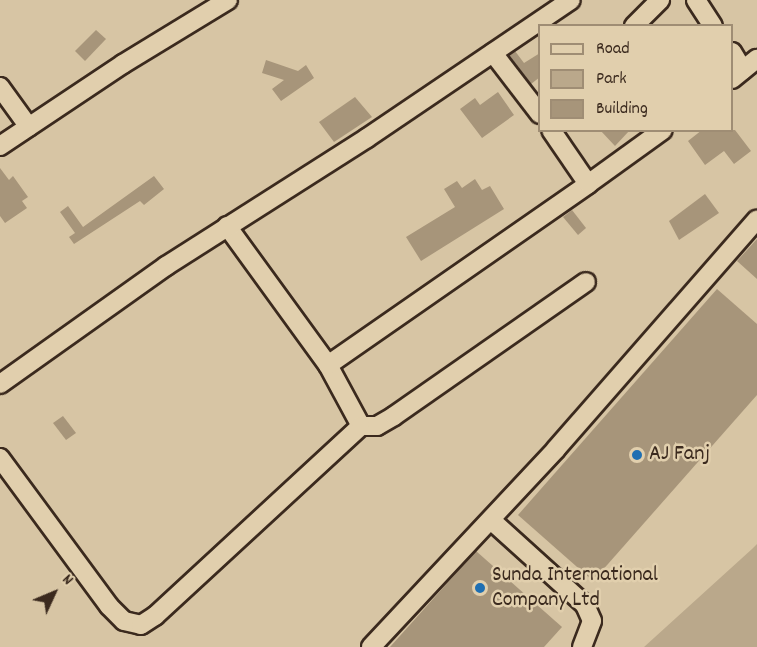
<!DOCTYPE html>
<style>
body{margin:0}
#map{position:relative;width:757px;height:647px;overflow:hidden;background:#d7c5a4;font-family:Dekko,sans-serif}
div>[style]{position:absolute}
.green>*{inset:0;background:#baa88b}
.building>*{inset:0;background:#a7957a}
.roads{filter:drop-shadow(2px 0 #3b2a1e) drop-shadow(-2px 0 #3b2a1e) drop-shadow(0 2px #3b2a1e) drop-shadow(0 -2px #3b2a1e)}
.minor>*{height:18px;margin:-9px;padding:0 9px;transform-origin:9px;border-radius:9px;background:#e1cfad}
.dots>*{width:16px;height:16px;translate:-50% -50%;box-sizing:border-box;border:3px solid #e1cfad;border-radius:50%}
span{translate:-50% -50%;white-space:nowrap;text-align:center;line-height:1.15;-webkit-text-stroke:5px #e1cfad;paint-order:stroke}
.poi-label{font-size:22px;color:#3b2a1e}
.left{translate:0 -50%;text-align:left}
.legend{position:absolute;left:538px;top:24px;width:195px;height:108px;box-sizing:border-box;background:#e1cfad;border:2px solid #9f8d74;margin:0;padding:8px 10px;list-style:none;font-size:18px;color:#3b2a1e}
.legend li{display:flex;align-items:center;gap:12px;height:30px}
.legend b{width:30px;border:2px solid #9f8d74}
.north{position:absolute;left:24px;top:563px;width:60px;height:60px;-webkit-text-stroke:4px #e1cfad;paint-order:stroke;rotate:46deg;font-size:16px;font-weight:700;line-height:24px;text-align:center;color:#3b2a1e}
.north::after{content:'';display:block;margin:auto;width:21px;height:27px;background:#3b2a1e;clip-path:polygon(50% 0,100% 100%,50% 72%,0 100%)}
</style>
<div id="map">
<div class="green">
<div style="clip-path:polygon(757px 544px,757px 647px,644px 647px,752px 549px)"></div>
</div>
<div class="building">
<div style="clip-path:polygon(96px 30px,106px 39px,85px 61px,75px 51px)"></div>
<div style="clip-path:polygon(515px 51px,524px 63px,540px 53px,540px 77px,531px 84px,509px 55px)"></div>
<div style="clip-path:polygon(266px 60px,298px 71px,306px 65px,314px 78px,281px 101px,272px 89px,284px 80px,262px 73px)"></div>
<div style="clip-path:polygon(498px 92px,514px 115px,482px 138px,460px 109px,475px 98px,480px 105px)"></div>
<div style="clip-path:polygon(355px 97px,372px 117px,334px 142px,319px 122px)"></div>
<div style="clip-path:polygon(600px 130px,630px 130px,615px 146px)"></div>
<div style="clip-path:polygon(702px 130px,735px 130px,751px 151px,734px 164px,724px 151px,705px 165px,688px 141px)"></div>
<div style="clip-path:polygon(0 168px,9px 180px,13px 176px,28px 197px,22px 201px,27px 208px,5px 223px,0 216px)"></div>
<div style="clip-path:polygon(154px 176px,164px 189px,144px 205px,140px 201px,74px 244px,69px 237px,75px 233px,60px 212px,68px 206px,83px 227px)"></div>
<div style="clip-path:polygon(475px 179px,482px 190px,490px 186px,504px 209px,421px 261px,406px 237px,455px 207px,444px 189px,457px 181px,462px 188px)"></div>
<div style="clip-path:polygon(705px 194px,719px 213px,679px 240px,669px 221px)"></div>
<div style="clip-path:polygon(572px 210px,586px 228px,578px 235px,563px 217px)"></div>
<div style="clip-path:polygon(757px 239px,757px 279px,737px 261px)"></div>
<div style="clip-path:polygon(717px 289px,757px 324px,757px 395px,593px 581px,518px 515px)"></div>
<div style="clip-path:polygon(63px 416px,76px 433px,66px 440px,53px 423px)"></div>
<div style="clip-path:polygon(476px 551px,562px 627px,544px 647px,390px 647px)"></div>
</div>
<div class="roads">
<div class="minor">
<div style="left:696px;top:0;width:31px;rotate:57deg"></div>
<div style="left:634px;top:26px;width:37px;rotate:-45deg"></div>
<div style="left:732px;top:52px;width:21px;rotate:59deg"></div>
<div style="left:493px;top:53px;width:77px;rotate:52.4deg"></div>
<div style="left:732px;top:79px;width:32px;rotate:-39deg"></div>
<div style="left:0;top:87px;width:49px;rotate:54.1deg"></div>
<div style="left:0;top:146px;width:148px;rotate:-33.7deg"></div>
<div style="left:123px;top:64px;width:123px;rotate:-31.4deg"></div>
<div style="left:588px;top:184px;width:92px;rotate:-35.8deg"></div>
<div style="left:227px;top:226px;width:172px;rotate:54deg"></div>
<div style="left:328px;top:365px;width:69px;rotate:61.6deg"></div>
<div style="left:328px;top:365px;width:317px;rotate:-34.8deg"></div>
<div style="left:588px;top:184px;width:65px;rotate:-124.4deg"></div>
<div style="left:0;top:384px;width:204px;rotate:-35.4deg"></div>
<div style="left:166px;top:266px;width:238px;rotate:-32.5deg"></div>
<div style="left:367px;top:138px;width:246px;rotate:-34.1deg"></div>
<div style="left:0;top:458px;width:184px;rotate:53.6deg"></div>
<div style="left:109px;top:606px;width:21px;rotate:45deg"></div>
<div style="left:124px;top:621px;width:17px;rotate:13deg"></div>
<div style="left:141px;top:625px;width:17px;rotate:-33deg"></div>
<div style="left:155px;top:616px;width:280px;rotate:-42.7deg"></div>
<div style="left:361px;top:426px;width:16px"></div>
<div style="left:377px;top:426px;width:20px;rotate:-30deg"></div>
<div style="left:394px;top:416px;width:234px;rotate:-34.9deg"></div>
<div style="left:491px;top:520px;width:127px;rotate:42.1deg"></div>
<div style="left:585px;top:605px;width:17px;rotate:66deg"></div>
<div style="left:592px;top:621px;width:28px;rotate:111deg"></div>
<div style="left:371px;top:647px;width:271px;rotate:-46.9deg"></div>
<div style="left:556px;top:449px;width:305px;rotate:-48.8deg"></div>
</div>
</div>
<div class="dots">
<div style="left:637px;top:455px;background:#1f6fb2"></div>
<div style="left:480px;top:588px;background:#1f6fb2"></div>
</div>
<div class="poi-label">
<span class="left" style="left:649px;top:455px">AJ Fanj</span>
<span class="left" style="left:492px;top:588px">Sunda International<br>Company Ltd</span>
</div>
<ul class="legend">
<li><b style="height:8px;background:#e1cfad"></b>Road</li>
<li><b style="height:16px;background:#baa88b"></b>Park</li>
<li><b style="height:16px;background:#a7957a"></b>Building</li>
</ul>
<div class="north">N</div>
</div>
